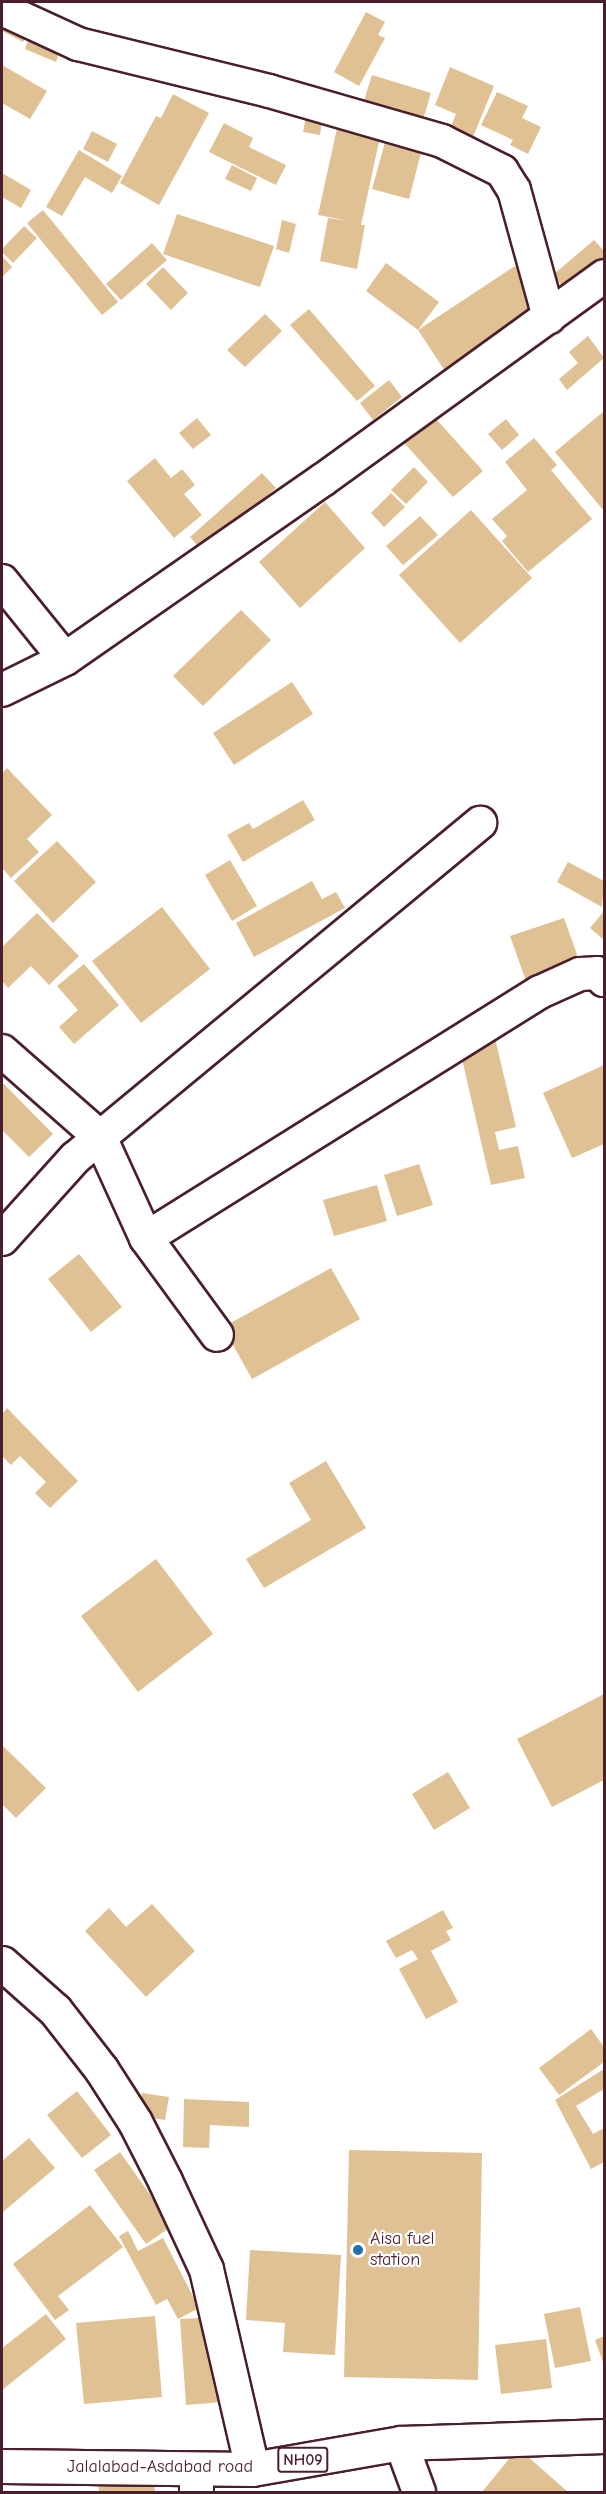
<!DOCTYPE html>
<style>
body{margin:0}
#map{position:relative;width:606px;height:2494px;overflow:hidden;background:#fff;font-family:"Comic Neue",sans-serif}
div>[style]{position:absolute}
.building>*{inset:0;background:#dfc193}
.roads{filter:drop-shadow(2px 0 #4a1f2b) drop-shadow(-2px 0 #4a1f2b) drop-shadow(0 2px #4a1f2b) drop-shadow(0 -2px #4a1f2b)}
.minor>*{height:32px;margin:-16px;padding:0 16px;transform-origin:16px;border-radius:16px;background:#fff}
.tertiary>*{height:33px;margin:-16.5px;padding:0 16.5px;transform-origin:16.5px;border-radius:16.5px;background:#fff}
.primary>*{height:33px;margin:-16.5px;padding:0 16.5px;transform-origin:16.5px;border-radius:16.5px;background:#fff}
.dots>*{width:16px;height:16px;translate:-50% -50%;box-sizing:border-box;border:3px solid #fff;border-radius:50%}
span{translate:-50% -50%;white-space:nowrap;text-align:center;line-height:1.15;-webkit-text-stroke:4.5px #fff;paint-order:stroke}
.shield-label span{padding:2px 4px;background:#fff;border:2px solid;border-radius:4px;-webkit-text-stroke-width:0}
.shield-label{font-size:16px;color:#4a1f2b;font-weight:700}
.poi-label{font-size:18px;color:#4a1f2b}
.left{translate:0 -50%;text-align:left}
.street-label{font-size:18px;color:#4a1f2b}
.frame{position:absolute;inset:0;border:3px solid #4a1f2b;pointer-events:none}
</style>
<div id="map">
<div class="building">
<div style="clip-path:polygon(366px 12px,385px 22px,378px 35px,385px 38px,359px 86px,334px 72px)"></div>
<div style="clip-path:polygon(8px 20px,29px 32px,23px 42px,2px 31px)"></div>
<div style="clip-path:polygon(31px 32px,62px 44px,56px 62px,25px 49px)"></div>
<div style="clip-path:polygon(2px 65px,47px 91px,30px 119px,2px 103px)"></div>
<div style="clip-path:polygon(450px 67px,494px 86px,470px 144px,448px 134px,456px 114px,435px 105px)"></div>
<div style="clip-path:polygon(372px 75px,431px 93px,422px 123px,363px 104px)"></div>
<div style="clip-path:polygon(497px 92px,528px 106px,522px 118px,541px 127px,528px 154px,510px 145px,513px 140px,481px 125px)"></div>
<div style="clip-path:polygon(173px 94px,209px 113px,159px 205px,120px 183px,156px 116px,161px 118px)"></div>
<div style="clip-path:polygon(307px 112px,323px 114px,320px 135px,303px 132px)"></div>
<div style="clip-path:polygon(339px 119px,382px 128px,361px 225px,365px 225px,357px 269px,320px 261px,328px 218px,349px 221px,318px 215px)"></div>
<div style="clip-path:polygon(224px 123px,253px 138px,249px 147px,286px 165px,276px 185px,209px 152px)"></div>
<div style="clip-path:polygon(92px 131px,117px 144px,108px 162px,83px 149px)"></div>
<div style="clip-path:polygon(387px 135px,423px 145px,409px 199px,372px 189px)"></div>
<div style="clip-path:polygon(79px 150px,122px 176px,112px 193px,85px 177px,62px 216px,46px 207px)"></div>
<div style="clip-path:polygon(232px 165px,257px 178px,251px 191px,225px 179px)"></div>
<div style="clip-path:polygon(2px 173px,31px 190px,21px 208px,2px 197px)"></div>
<div style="clip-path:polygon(43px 210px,118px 302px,102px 315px,27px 223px)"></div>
<div style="clip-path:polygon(177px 214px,274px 246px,260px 287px,163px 254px)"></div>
<div style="clip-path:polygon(282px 220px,296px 224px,289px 253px,276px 249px)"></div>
<div style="clip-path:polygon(24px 226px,37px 238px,13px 263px,2px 252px,2px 249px)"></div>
<div style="clip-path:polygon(594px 240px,604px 251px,604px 267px,571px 296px,553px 275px)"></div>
<div style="clip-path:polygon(152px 243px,167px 260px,121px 300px,106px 284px)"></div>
<div style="clip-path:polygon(2px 256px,12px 267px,2px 277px)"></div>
<div style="clip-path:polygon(386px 263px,439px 302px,418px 330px,366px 291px)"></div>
<div style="clip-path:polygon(515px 266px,542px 307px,445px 371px,418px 330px)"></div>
<div style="clip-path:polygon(163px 267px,188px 293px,171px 310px,146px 284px)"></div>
<div style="clip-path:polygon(309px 309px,375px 386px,357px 401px,290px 325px)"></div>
<div style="clip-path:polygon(265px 314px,282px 331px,245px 367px,227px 350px)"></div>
<div style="clip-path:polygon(588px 336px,604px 358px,567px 390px,559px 379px,578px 363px,569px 352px)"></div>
<div style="clip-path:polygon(389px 380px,402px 397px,373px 420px,360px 403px)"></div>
<div style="clip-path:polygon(427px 409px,483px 471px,453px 497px,397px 435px)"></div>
<div style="clip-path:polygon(604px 411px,604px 511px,555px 452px)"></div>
<div style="clip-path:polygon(197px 418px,211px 435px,193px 449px,179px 433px)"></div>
<div style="clip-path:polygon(506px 419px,519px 435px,502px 450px,488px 434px)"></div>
<div style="clip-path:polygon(534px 438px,557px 465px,551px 470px,592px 519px,528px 572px,502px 541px,507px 536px,492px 519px,527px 490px,505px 462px)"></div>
<div style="clip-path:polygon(155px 458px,171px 478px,182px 469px,195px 485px,184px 494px,202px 515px,174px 538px,127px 481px)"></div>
<div style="clip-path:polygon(414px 467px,428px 482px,406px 504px,391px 490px)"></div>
<div style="clip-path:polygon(262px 473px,276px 488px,202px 551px,190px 537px)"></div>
<div style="clip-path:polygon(391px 493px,405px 507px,384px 527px,371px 513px)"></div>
<div style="clip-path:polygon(325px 502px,365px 548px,300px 608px,259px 562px)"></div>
<div style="clip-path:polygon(471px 510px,532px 578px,460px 643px,399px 575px)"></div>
<div style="clip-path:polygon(420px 516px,438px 535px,403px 565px,386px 546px)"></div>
<div style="clip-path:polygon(241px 610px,271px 640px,203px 706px,173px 676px)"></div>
<div style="clip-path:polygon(292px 682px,313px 714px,234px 765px,213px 733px)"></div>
<div style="clip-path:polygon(7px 768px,52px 815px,27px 839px,39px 852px,11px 878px,2px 868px,2px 773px)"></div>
<div style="clip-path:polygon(303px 800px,315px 820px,243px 862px,227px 835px,249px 823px,253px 829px)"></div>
<div style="clip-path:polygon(57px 841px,96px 882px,53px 923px,14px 881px)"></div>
<div style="clip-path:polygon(230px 860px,257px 906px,232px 921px,205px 875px)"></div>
<div style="clip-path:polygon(568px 862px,604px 881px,602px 907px,557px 882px)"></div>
<div style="clip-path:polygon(312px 881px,322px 899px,336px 892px,345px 908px,254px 957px,236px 923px)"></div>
<div style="clip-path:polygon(162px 907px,210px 969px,141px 1023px,92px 961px)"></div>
<div style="clip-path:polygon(604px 911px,604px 940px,590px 928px)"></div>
<div style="clip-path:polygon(37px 913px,79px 956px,49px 985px,31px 966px,8px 988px,2px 981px,2px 947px)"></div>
<div style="clip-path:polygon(564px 918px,580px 963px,526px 981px,510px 936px)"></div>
<div style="clip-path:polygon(84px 964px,119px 1005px,74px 1044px,59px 1027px,78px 1010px,57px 986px)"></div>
<div style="clip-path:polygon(495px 1038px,516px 1127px,495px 1132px,499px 1150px,518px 1146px,525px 1178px,491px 1185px,459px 1046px)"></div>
<div style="clip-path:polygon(604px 1065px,604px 1144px,572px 1158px,543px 1093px)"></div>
<div style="clip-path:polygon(2px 1082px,53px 1134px,29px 1157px,2px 1130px)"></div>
<div style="clip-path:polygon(419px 1164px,433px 1205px,397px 1216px,384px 1175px)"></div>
<div style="clip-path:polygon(377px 1185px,387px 1221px,334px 1236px,323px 1200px)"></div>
<div style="clip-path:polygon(79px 1254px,122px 1307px,91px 1332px,48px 1279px)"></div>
<div style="clip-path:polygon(331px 1268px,360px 1319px,252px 1379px,223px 1327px)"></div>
<div style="clip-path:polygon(7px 1408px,78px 1481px,50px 1508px,35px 1493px,46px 1482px,20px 1456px,11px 1465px,2px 1456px,2px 1414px)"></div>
<div style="clip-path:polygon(326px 1461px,366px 1528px,264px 1588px,246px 1559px,311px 1520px,289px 1483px)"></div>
<div style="clip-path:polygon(156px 1559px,213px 1634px,138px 1692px,81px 1616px)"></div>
<div style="clip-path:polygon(604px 1694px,604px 1780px,552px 1807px,517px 1739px)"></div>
<div style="clip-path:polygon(2px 1745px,46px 1788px,16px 1818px,2px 1804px)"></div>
<div style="clip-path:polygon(448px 1772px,470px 1808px,434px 1830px,412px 1794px)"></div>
<div style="clip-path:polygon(152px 1904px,195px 1951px,146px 1997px,85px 1931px,109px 1908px,126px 1927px)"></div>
<div style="clip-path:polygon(443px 1910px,453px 1928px,446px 1931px,451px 1940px,431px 1951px,458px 2002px,426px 2019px,399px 1969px,418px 1959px,412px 1950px,396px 1958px,386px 1941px)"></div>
<div style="clip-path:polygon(591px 2029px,604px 2047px,604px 2062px,559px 2095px,539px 2068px)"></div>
<div style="clip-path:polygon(604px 2069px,604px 2089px,576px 2106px,593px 2134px,604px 2128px,604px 2162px,591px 2169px,555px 2100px)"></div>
<div style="clip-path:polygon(77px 2091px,111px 2135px,82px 2158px,47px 2115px)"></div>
<div style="clip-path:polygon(142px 2093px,169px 2097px,165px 2120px,139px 2116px)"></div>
<div style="clip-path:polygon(184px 2099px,249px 2102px,249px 2127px,210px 2125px,209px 2148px,183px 2147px)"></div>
<div style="clip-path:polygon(29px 2138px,55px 2168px,3px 2212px,2px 2161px)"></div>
<div style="clip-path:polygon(349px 2150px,482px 2153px,478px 2380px,344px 2377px)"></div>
<div style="clip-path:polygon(120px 2152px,172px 2226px,146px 2244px,94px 2170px)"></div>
<div style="clip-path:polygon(90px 2205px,123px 2247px,58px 2296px,69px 2310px,55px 2320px,13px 2264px)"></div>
<div style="clip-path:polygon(128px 2231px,138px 2251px,163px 2238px,199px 2308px,178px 2319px,167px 2299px,156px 2305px,119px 2236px)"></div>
<div style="clip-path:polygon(250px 2250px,341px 2255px,335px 2355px,283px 2352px,285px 2323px,246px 2320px)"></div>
<div style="clip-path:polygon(580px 2307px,591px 2361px,555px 2368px,544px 2314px)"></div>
<div style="clip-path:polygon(46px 2314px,66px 2339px,2px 2390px,2px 2348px)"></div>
<div style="clip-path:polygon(155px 2316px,162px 2397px,84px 2404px,76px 2323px)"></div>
<div style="clip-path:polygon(216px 2317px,222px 2402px,186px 2405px,180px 2319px)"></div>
<div style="clip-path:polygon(604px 2336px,604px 2365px,595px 2340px)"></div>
<div style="clip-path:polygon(546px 2339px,552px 2388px,501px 2394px,495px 2345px)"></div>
<div style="clip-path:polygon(518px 2448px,568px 2492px,482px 2492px)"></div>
<div style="clip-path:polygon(154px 2478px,155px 2492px,99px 2492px,98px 2481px)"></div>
</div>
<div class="roads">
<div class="minor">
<div style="left:2px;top:9px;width:84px;rotate:24.7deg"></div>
<div style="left:78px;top:44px;width:197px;rotate:13.8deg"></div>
<div style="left:269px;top:91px;width:180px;rotate:16.1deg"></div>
<div style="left:442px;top:141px;width:67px;rotate:26.6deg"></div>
<div style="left:502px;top:171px;width:22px;rotate:58deg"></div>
<div style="left:514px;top:190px;width:132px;rotate:74.6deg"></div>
<div style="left:2px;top:581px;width:100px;rotate:51.1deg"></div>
<div style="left:2px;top:690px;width:70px;rotate:-26.2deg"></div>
<div style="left:65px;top:659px;width:315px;rotate:-34.8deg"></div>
<div style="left:324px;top:479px;width:346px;rotate:-35.9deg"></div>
<div style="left:2px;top:1051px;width:130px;rotate:41.3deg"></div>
<div style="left:100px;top:1137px;width:111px;rotate:65.5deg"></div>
<div style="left:146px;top:1238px;width:120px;rotate:53.8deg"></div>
<div style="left:146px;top:1238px;width:464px;rotate:-32deg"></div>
<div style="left:540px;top:992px;width:44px;rotate:-24.2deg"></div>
<div style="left:580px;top:974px;width:17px;rotate:-3deg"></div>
<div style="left:597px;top:973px;width:10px;rotate:45deg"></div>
<div style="left:2px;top:1239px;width:109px;rotate:-48deg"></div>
<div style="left:75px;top:1158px;width:526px;rotate:-39.6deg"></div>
<div style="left:401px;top:2443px;width:52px;rotate:69.8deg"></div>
</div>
<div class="tertiary">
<div style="left:2px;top:1963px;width:71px;rotate:41.6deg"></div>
<div style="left:55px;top:2010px;width:75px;rotate:52.1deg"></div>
<div style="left:101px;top:2069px;width:63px;rotate:57.3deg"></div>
<div style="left:135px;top:2122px;width:66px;rotate:63deg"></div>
<div style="left:165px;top:2181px;width:97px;rotate:65deg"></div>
<div style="left:206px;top:2269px;width:205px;rotate:77deg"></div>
<div style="left:196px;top:2492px;width:23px;rotate:-90deg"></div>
</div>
<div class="primary">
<div style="left:2px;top:2466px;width:250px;rotate:0.7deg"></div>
<div style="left:252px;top:2469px;width:151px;rotate:-9.9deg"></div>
<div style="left:401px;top:2443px;width:203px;rotate:-2deg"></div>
</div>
</div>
<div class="dots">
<div style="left:358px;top:2250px;background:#1f6fb2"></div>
</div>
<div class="shield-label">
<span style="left:303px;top:2460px">NH09</span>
</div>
<div class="poi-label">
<span class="left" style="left:370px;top:2250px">Aisa fuel<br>station</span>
</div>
<div class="street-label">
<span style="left:160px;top:2467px">Jalalabad-Asdabad road</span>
</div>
<div class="frame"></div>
</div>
